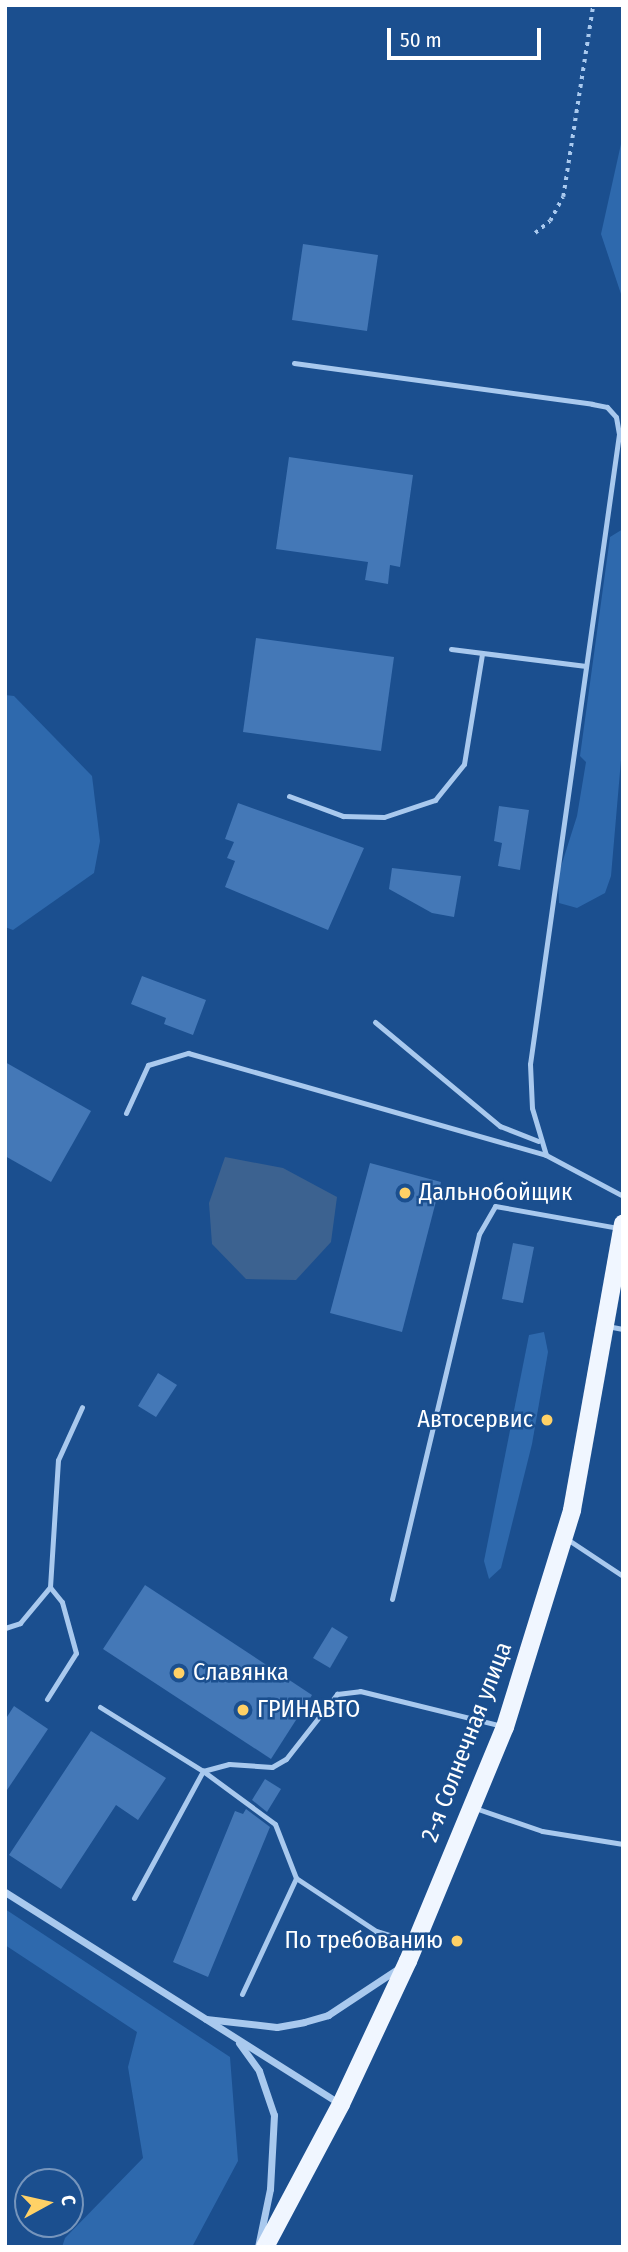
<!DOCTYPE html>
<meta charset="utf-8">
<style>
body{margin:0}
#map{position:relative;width:628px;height:2252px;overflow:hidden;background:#1b4f8f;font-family:"Fira Sans Condensed",sans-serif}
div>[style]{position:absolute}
.green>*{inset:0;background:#2e69ad}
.water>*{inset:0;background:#3c6290}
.building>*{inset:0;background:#4478b7}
.path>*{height:3.5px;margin-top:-1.75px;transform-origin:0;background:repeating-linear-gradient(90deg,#a9c9ee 0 3.5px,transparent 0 8.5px)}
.service>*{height:5px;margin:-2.5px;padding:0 2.5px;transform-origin:2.5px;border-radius:2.5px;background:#a9c9ee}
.minor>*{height:7px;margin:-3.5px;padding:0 3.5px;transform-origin:3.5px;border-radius:3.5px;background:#a9c9ee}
.primary>*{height:18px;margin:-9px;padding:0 9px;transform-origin:9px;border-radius:9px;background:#f0f6ff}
.dots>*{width:19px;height:19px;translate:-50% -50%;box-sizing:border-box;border:4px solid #1b4f8f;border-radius:50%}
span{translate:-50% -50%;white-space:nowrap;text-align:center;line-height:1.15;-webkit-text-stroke:5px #1b4f8f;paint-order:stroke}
.poi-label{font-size:24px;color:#fff}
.left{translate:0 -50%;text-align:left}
.right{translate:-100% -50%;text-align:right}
.street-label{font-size:24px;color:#fff}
.frame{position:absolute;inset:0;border:7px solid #fff;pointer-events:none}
.north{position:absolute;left:14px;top:2168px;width:70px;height:70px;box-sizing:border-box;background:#1b4f8f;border:2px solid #7695bc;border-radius:50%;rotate:82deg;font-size:19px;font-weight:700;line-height:28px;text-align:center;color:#fff}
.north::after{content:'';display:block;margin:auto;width:24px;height:32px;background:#ffd166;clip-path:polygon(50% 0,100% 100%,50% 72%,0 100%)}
.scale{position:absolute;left:387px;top:28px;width:154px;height:32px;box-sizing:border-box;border:4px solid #fff;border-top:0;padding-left:9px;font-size:21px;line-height:24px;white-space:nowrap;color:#fff;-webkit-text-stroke:5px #1b4f8f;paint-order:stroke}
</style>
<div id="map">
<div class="green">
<div style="clip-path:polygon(623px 135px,623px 300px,601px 234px)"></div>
<div style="clip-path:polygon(623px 529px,623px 737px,611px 876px,605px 893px,577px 908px,559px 903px,558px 876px,577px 816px,586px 762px,580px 756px,610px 537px)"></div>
<div style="clip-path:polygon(5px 695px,14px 696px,92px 776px,100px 841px,94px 873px,13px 930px,5px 927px)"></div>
<div style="clip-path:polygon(544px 1332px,548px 1352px,532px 1444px,501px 1568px,489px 1579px,484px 1561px,529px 1335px)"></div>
<div style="clip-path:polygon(5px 1909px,230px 2057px,238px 2161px,192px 2247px,62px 2247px,65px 2238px,143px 2158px,128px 2067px,137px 2032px,5px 1945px)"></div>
</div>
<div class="water">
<div style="clip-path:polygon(225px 1157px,283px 1168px,337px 1197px,331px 1242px,296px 1280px,246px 1279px,212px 1244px,209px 1203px)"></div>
</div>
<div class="building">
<div style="clip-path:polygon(303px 244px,378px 255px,367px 331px,292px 320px)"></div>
<div style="clip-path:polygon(289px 457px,413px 475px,400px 567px,390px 565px,388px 584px,365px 580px,368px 562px,276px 549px)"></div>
<div style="clip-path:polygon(256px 638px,394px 657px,381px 751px,243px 732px)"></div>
<div style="clip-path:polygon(238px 803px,364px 848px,328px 930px,225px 887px,235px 861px,227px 858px,234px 842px,225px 839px)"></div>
<div style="clip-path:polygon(499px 806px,529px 810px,520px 870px,498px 866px,502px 843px,494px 841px)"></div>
<div style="clip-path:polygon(392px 868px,461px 876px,454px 917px,432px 913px,389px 889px)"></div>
<div style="clip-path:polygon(142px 976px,206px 1000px,193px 1035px,164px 1024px,166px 1018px,131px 1004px)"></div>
<div style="clip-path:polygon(5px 1062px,91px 1111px,51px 1182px,5px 1156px)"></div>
<div style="clip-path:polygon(370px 1163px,441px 1182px,402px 1332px,330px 1313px)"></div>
<div style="clip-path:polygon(513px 1243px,534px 1247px,523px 1303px,502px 1299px)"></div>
<div style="clip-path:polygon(158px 1373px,177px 1385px,156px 1417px,138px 1406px)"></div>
<div style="clip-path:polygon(145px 1585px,312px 1695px,271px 1759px,103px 1649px)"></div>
<div style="clip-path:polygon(332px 1627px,348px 1637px,330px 1668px,313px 1658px)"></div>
<div style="clip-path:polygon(14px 1706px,48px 1729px,5px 1793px,5px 1720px)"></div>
<div style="clip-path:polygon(91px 1731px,166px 1778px,138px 1820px,116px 1805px,61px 1889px,9px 1855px)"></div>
<div style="clip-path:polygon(265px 1779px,281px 1789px,267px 1812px,252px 1800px)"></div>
<div style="clip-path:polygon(246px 1809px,270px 1827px,208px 1977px,173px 1962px,235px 1811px,243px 1814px)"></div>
</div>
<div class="path">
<div style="left:535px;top:233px;width:19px;rotate:-39deg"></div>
<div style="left:550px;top:221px;width:27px;rotate:-62deg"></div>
<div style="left:563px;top:197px;width:194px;rotate:-81.1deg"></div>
</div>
<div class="service">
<div style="left:294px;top:363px;width:301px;rotate:7.8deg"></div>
<div style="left:592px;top:404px;width:15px;rotate:11deg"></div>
<div style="left:607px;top:407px;width:13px;rotate:48deg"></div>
<div style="left:616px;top:417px;width:17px;rotate:80deg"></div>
<div style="left:619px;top:434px;width:636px;rotate:98.04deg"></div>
<div style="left:530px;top:1064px;width:44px;rotate:87.4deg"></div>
<div style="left:532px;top:1108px;width:49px;rotate:73.4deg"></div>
<div style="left:546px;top:1155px;width:87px;rotate:28deg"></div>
<div style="left:451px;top:649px;width:136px;rotate:7.2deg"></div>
<div style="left:289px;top:796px;width:58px;rotate:20.3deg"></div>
<div style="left:343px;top:816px;width:41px;rotate:1.4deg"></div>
<div style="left:384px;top:817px;width:54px;rotate:-18.4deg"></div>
<div style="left:435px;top:800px;width:46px;rotate:-51.1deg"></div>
<div style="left:464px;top:764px;width:111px;rotate:-80.7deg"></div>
<div style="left:375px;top:1022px;width:163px;rotate:39.8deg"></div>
<div style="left:500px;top:1126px;width:41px;rotate:21.5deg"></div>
<div style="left:126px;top:1113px;width:53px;rotate:-65.4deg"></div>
<div style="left:148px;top:1065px;width:42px;rotate:-16.7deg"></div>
<div style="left:188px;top:1053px;width:372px;rotate:15.9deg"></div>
<div style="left:607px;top:1326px;width:16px;rotate:11deg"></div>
<div style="left:567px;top:1539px;width:67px;rotate:33.5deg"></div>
<div style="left:392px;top:1599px;width:375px;rotate:-76.6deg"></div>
<div style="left:479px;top:1234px;width:32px;rotate:-60deg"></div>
<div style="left:495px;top:1206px;width:126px;rotate:10.1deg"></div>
<div style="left:5px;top:1628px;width:16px;rotate:-18deg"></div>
<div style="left:20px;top:1623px;width:47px;rotate:-50.2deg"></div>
<div style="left:50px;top:1587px;width:127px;rotate:-86.4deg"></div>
<div style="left:58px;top:1460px;width:58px;rotate:-65.6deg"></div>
<div style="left:47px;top:1699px;width:54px;rotate:-57.8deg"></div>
<div style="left:76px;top:1653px;width:53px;rotate:-105.4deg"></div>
<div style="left:62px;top:1602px;width:19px;rotate:-129deg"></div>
<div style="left:100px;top:1707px;width:121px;rotate:31.9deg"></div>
<div style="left:203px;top:1771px;width:89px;rotate:36.4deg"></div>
<div style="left:275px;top:1824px;width:58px;rotate:68.7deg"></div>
<div style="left:296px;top:1878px;width:96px;rotate:33.5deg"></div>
<div style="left:376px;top:1931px;width:39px;rotate:17deg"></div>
<div style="left:475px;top:1808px;width:71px;rotate:18.9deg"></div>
<div style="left:542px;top:1831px;width:82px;rotate:9.1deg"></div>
<div style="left:134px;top:1898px;width:145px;rotate:-61.5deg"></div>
<div style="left:203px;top:1771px;width:27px;rotate:-15deg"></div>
<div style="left:229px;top:1764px;width:43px;rotate:4deg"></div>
<div style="left:272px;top:1767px;width:16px;rotate:-30deg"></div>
<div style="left:286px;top:1759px;width:83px;rotate:-51.9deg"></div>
<div style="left:337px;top:1694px;width:23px;rotate:-7deg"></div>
<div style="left:360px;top:1691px;width:147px;rotate:13.8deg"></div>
<div style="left:242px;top:1994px;width:128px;rotate:-65deg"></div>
</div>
<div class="minor">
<div style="left:5px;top:1892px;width:396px;rotate:32.3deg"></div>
<div style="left:206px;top:2019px;width:71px;rotate:6.4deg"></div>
<div style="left:277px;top:2027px;width:27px;rotate:-10deg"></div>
<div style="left:304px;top:2022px;width:25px;rotate:-16deg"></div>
<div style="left:328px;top:2015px;width:85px;rotate:-33.5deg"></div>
<div style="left:239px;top:2043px;width:34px;rotate:54deg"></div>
<div style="left:259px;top:2071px;width:46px;rotate:71.2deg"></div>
<div style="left:274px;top:2115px;width:74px;rotate:93.1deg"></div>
<div style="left:270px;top:2189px;width:59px;rotate:101.7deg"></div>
</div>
<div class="primary">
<div style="left:265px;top:2247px;width:162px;rotate:-62deg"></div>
<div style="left:341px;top:2104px;width:158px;rotate:-64.9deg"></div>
<div style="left:408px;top:1961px;width:253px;rotate:-67.5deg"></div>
<div style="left:505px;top:1727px;width:227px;rotate:-72.8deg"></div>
<div style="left:572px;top:1510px;width:291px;rotate:-79.9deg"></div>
</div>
<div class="dots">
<div style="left:405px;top:1193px;background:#ffd166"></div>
<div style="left:547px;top:1420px;background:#ffd166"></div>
<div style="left:179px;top:1673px;background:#ffd166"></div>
<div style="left:243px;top:1710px;background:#ffd166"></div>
<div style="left:457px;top:1941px;background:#ffd166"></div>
</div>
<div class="poi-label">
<span class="left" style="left:419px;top:1193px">Дальнобойщик</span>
<span class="right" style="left:533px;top:1420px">Автосервис</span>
<span class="left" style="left:193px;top:1673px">Славянка</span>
<span class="left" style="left:257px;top:1710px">ГРИНАВТО</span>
<span class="right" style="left:443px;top:1941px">По требованию</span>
</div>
<div class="street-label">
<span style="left:467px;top:1742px;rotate:-69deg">2-я Солнечная улица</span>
</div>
<div class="frame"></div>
<div class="north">С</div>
<div class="scale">50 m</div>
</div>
